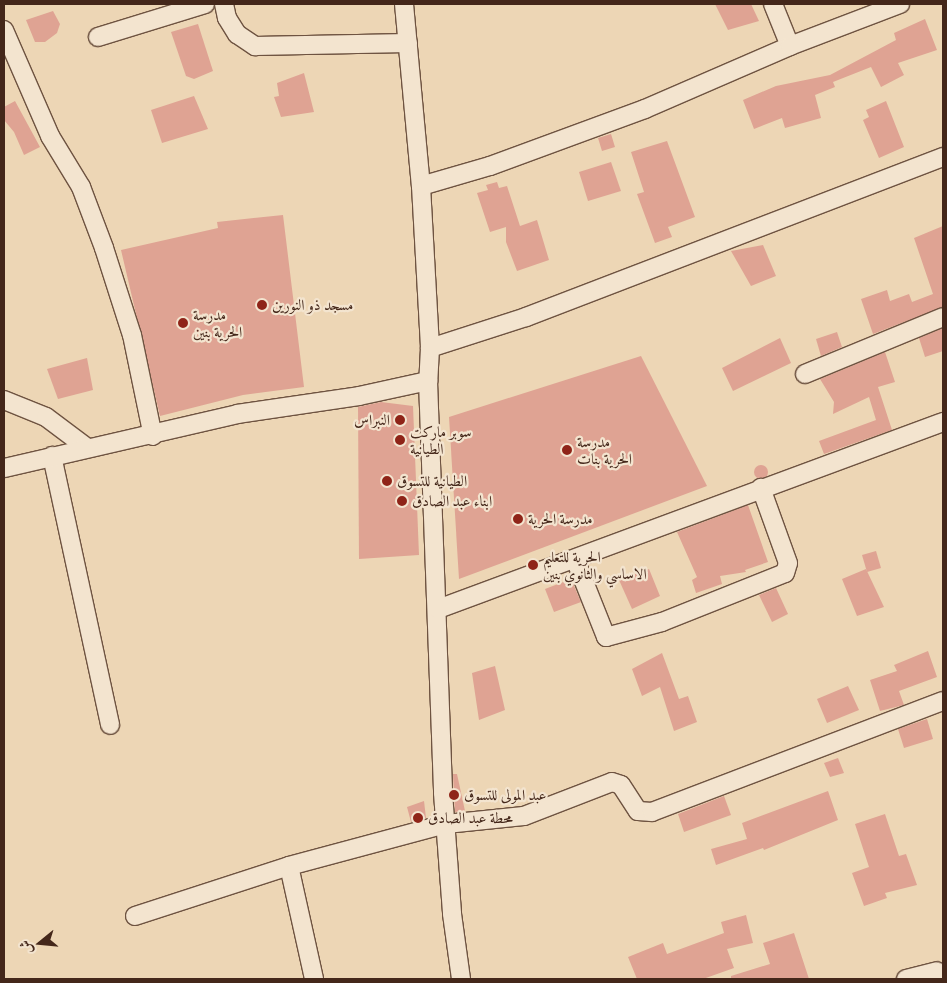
<!DOCTYPE html>
<meta charset="utf-8">
<style>
body{margin:0}
#map{position:relative;width:947px;height:983px;overflow:hidden;background:#edd6b5;font-family:"Gentium Book Plus",Amiri,serif}
div>[style]{position:absolute}
.building>*{inset:0;background:#dfa393}
.round{border-radius:50%}
.roads{filter:drop-shadow(1px 0 #6e5341) drop-shadow(-1px 0 #6e5341) drop-shadow(0 1px #6e5341) drop-shadow(0 -1px #6e5341)}
.minor>*{height:18px;margin:-9px;padding:0 9px;transform-origin:9px;border-radius:9px;background:#f3e4cf}
.dots>*{width:14px;height:14px;translate:-50% -50%;box-sizing:border-box;border:2px solid #f3e4cf;border-radius:50%}
span{translate:-50% -50%;white-space:nowrap;text-align:center;line-height:1.15;-webkit-text-stroke:4.5px #f3e4cf;paint-order:stroke}
.poi-label{font-size:15px;color:#44271a}
.left{translate:0 -50%;text-align:left}
.right{translate:-100% -50%;text-align:right}
.frame{position:absolute;inset:0;border:5px solid #44271a;pointer-events:none}
.north{position:absolute;left:15px;top:918px;width:50px;height:50px;-webkit-text-stroke:4px #f3e4cf;paint-order:stroke;rotate:253deg;font-size:14px;font-weight:700;line-height:20px;text-align:center;color:#44271a}
.north::after{content:'';display:block;margin:auto;width:18px;height:22px;background:#44271a;clip-path:polygon(50% 0,100% 100%,50% 72%,0 100%)}
</style>
<div id="map">
<div class="building">
<div style="clip-path:polygon(715px 4px,751px 4px,759px 21px,728px 30px)"></div>
<div style="clip-path:polygon(53px 11px,60px 24px,57px 33px,45px 42px,35px 42px,26px 20px)"></div>
<div style="clip-path:polygon(925px 19px,937px 50px,898px 63px,904px 75px,881px 87px,871px 67px,833px 82px,835px 87px,815px 95px,821px 118px,785px 128px,782px 118px,754px 129px,743px 100px,776px 86px,830px 75px,896px 40px,894px 33px)"></div>
<div style="clip-path:polygon(198px 24px,213px 71px,194px 79px,186px 76px,171px 32px)"></div>
<div style="clip-path:polygon(304px 73px,314px 112px,281px 117px,274px 97px,279px 96px,277px 83px)"></div>
<div style="clip-path:polygon(194px 96px,208px 129px,162px 143px,151px 110px)"></div>
<div style="clip-path:polygon(15px 101px,40px 147px,24px 155px,14px 132px,4px 120px,4px 107px)"></div>
<div style="clip-path:polygon(886px 101px,904px 147px,879px 158px,863px 120px,869px 117px,866px 110px)"></div>
<div style="clip-path:polygon(611px 134px,615px 147px,602px 151px,598px 138px)"></div>
<div style="clip-path:polygon(667px 141px,695px 217px,668px 227px,672px 237px,655px 243px,637px 194px,644px 192px,631px 152px)"></div>
<div style="clip-path:polygon(611px 162px,621px 191px,588px 201px,579px 172px)"></div>
<div style="clip-path:polygon(497px 182px,499px 188px,507px 186px,520px 226px,537px 220px,549px 260px,517px 271px,506px 242px,506px 227px,490px 232px,477px 193px,488px 190px,486px 185px)"></div>
<div style="clip-path:polygon(283px 215px,304px 387px,243px 395px,160px 416px,121px 250px,218px 228px,217px 222px)"></div>
<div style="clip-path:polygon(943px 226px,943px 307px,873px 334px,861px 299px,887px 290px,890px 301px,909px 294px,912px 302px,933px 294px,914px 238px)"></div>
<div style="clip-path:polygon(763px 245px,776px 276px,751px 286px,731px 251px)"></div>
<div style="clip-path:polygon(943px 328px,943px 351px,925px 357px,919px 338px)"></div>
<div style="clip-path:polygon(837px 332px,842px 347px,821px 356px,816px 339px)"></div>
<div style="clip-path:polygon(780px 338px,791px 363px,733px 391px,722px 368px)"></div>
<div style="clip-path:polygon(885px 352px,895px 382px,878px 387px,892px 430px,824px 454px,819px 441px,876px 420px,869px 397px,833px 414px,834px 402px,820px 379px)"></div>
<div style="clip-path:polygon(641px 356px,707px 486px,459px 579px,449px 417px)"></div>
<div style="clip-path:polygon(87px 358px,93px 390px,58px 399px,47px 369px)"></div>
<div style="clip-path:polygon(381px 402px,413px 406px,419px 555px,359px 559px,358px 407px)"></div>
<div class="round" style="left:754px;top:465px;width:14px;height:14px"></div>
<div style="clip-path:polygon(748px 505px,768px 562px,745px 570px,746px 572px,720px 576px,722px 584px,696px 593px,692px 580px,697px 577px,677px 532px)"></div>
<div style="clip-path:polygon(876px 551px,881px 568px,867px 572px,862px 555px)"></div>
<div style="clip-path:polygon(649px 569px,660px 596px,632px 609px,619px 580px)"></div>
<div style="clip-path:polygon(866px 569px,884px 607px,857px 616px,842px 579px)"></div>
<div style="clip-path:polygon(571px 579px,581px 602px,554px 612px,545px 589px)"></div>
<div style="clip-path:polygon(776px 588px,788px 614px,772px 622px,759px 595px)"></div>
<div style="clip-path:polygon(928px 651px,937px 677px,899px 691px,904px 705px,880px 711px,870px 680px,897px 671px,894px 665px)"></div>
<div style="clip-path:polygon(662px 653px,679px 699px,688px 696px,697px 722px,674px 731px,660px 687px,642px 696px,632px 669px)"></div>
<div style="clip-path:polygon(495px 666px,505px 710px,479px 720px,472px 673px)"></div>
<div style="clip-path:polygon(848px 686px,859px 710px,827px 723px,817px 699px)"></div>
<div style="clip-path:polygon(927px 719px,933px 739px,904px 748px,898px 729px)"></div>
<div style="clip-path:polygon(838px 758px,844px 773px,830px 777px,824px 763px)"></div>
<div style="clip-path:polygon(453px 774px,457px 774px,465px 811px,455px 812px)"></div>
<div style="clip-path:polygon(828px 791px,838px 820px,764px 850px,763px 848px,716px 865px,711px 849px,747px 839px,742px 823px)"></div>
<div style="clip-path:polygon(724px 796px,731px 815px,684px 832px,678px 814px)"></div>
<div style="clip-path:polygon(424px 801px,426px 818px,411px 822px,407px 807px)"></div>
<div style="clip-path:polygon(885px 814px,899px 856px,906px 854px,917px 885px,885px 893px,887px 898px,864px 906px,852px 873px,869px 867px,855px 824px)"></div>
<div style="clip-path:polygon(746px 915px,753px 943px,727px 949px,734px 968px,703px 979px,637px 979px,628px 957px,663px 943px,667px 954px,724px 933px,721px 922px)"></div>
<div style="clip-path:polygon(794px 933px,809px 979px,731px 979px,731px 976px,770px 964px,763px 943px)"></div>
</div>
<div class="roads">
<div class="minor">
<div style="left:224px;top:4px;width:14px;rotate:78deg"></div>
<div style="left:227px;top:18px;width:19px;rotate:58deg"></div>
<div style="left:237px;top:34px;width:22px;rotate:34deg"></div>
<div style="left:255px;top:46px;width:153px;rotate:-1.1deg"></div>
<div style="left:404px;top:4px;width:183px;rotate:84.7deg"></div>
<div style="left:421px;top:186px;width:162px;rotate:86.8deg"></div>
<div style="left:430px;top:348px;width:33px;rotate:93deg"></div>
<div style="left:428px;top:381px;width:412px;rotate:87.9deg"></div>
<div style="left:443px;top:793px;width:121px;rotate:85.7deg"></div>
<div style="left:452px;top:914px;width:66px;rotate:82.1deg"></div>
<div style="left:773px;top:4px;width:45px;rotate:68deg"></div>
<div style="left:4px;top:30px;width:116px;rotate:66.5deg"></div>
<div style="left:50px;top:136px;width:60px;rotate:58.7deg"></div>
<div style="left:81px;top:187px;width:65px;rotate:69.3deg"></div>
<div style="left:104px;top:248px;width:91px;rotate:72.2deg"></div>
<div style="left:132px;top:335px;width:103px;rotate:78.3deg"></div>
<div style="left:98px;top:37px;width:112px;rotate:-17.1deg"></div>
<div style="left:421px;top:186px;width:72px;rotate:-16.2deg"></div>
<div style="left:490px;top:166px;width:165px;rotate:-20.2deg"></div>
<div style="left:645px;top:109px;width:158px;rotate:-23.5deg"></div>
<div style="left:790px;top:46px;width:118px;rotate:-20.9deg"></div>
<div style="left:430px;top:348px;width:101px;rotate:-17.9deg"></div>
<div style="left:526px;top:317px;width:447px;rotate:-21deg"></div>
<div style="left:805px;top:374px;width:149px;rotate:-22.4deg"></div>
<div style="left:4px;top:400px;width:45px;rotate:22deg"></div>
<div style="left:46px;top:417px;width:50px;rotate:36.9deg"></div>
<div style="left:52px;top:456px;width:275px;rotate:77.8deg"></div>
<div style="left:4px;top:468px;width:239px;rotate:-13deg"></div>
<div style="left:237px;top:414px;width:123px;rotate:-8.4deg"></div>
<div style="left:359px;top:396px;width:71px;rotate:-12.3deg"></div>
<div style="left:575px;top:559px;width:84px;rotate:68.3deg"></div>
<div style="left:606px;top:637px;width:58px;rotate:-15deg"></div>
<div style="left:662px;top:622px;width:132px;rotate:-21.7deg"></div>
<div style="left:785px;top:573px;width:10px;rotate:-73deg"></div>
<div style="left:788px;top:563px;width:80px;rotate:-109.8deg"></div>
<div style="left:438px;top:609px;width:539px;rotate:-20.32deg"></div>
<div style="left:289px;top:866px;width:116px;rotate:77.5deg"></div>
<div style="left:135px;top:916px;width:162px;rotate:-18deg"></div>
<div style="left:289px;top:866px;width:163px;rotate:-15deg"></div>
<div style="left:446px;top:824px;width:78px;rotate:-5.9deg"></div>
<div style="left:524px;top:816px;width:94px;rotate:-21.1deg"></div>
<div style="left:612px;top:782px;width:9px;rotate:18deg"></div>
<div style="left:621px;top:785px;width:31px;rotate:57deg"></div>
<div style="left:638px;top:811px;width:14px;rotate:4deg"></div>
<div style="left:652px;top:812px;width:311px;rotate:-20.9deg"></div>
<div style="left:906px;top:979px;width:32px;rotate:-14deg"></div>
</div>
</div>
<div class="dots">
<div style="left:262px;top:305px;background:#8f2418"></div>
<div style="left:183px;top:323px;background:#8f2418"></div>
<div style="left:400px;top:420px;background:#8f2418"></div>
<div style="left:400px;top:440px;background:#8f2418"></div>
<div style="left:567px;top:450px;background:#8f2418"></div>
<div style="left:387px;top:481px;background:#8f2418"></div>
<div style="left:402px;top:501px;background:#8f2418"></div>
<div style="left:518px;top:519px;background:#8f2418"></div>
<div style="left:533px;top:565px;background:#8f2418"></div>
<div style="left:454px;top:795px;background:#8f2418"></div>
<div style="left:418px;top:818px;background:#8f2418"></div>
</div>
<div class="poi-label">
<span class="left" style="left:272px;top:305px">مسجد ذو النورين</span>
<span class="left" style="left:193px;top:323px">مدرسة<br>الحرية بنين</span>
<span class="right" style="left:390px;top:420px">النبراس</span>
<span class="left" style="left:410px;top:440px">سوبر ماركت<br>الطيانية</span>
<span class="left" style="left:577px;top:450px">مدرسة<br>الحرية بنات</span>
<span class="left" style="left:397px;top:481px">الطيانية للتسوق</span>
<span class="left" style="left:412px;top:501px">ابناء عبد الصادق</span>
<span class="left" style="left:528px;top:519px">مدرسة الحرية</span>
<span class="left" style="left:543px;top:565px">الحرية للتعليم<br>الاساسي والثانوي بنين</span>
<span class="left" style="left:464px;top:795px">عبد المولى للتسوق</span>
<span class="left" style="left:428px;top:818px">محطة عبد الصادق</span>
</div>
<div class="frame"></div>
<div class="north">ش</div>
</div>
